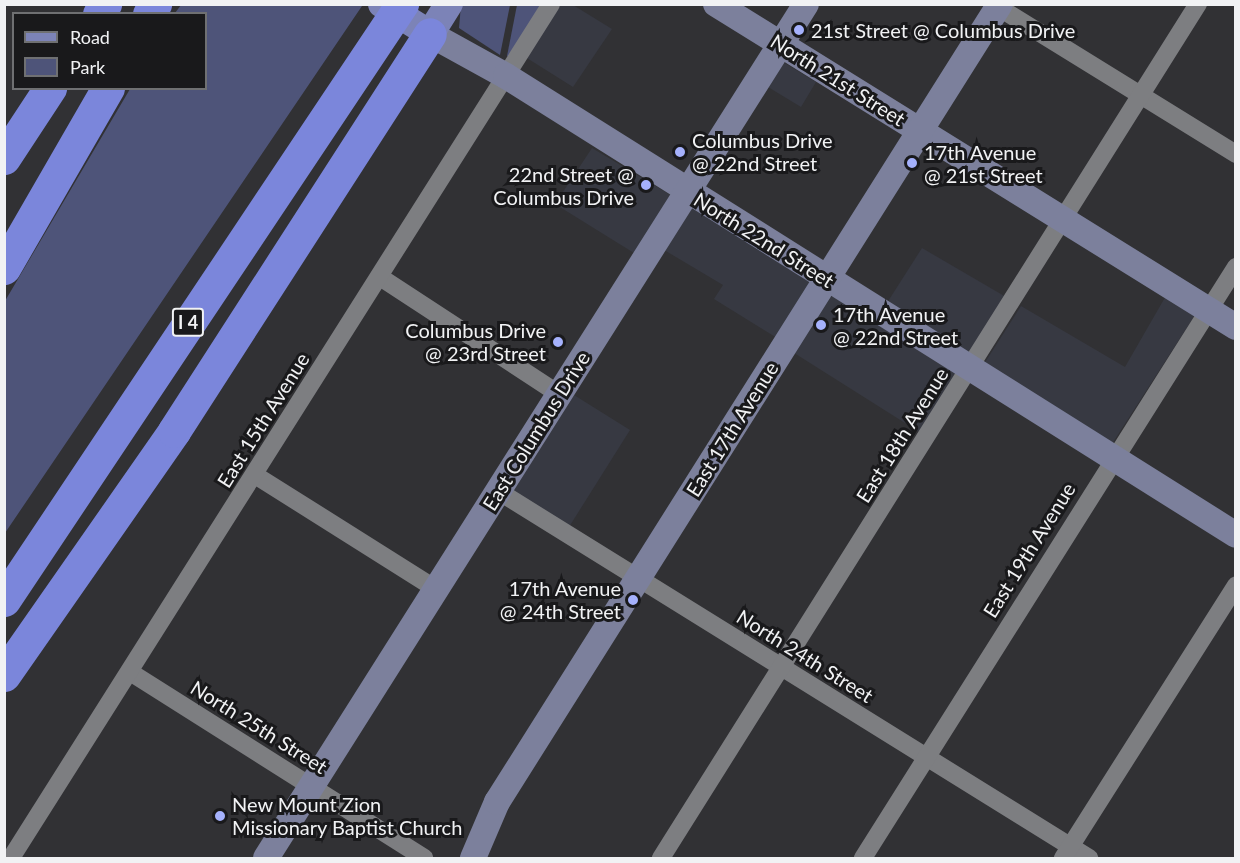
<!DOCTYPE html>
<style>
body{margin:0}
#map{position:relative;width:1240px;height:863px;overflow:hidden;background:#313134;font-family:Lato,sans-serif}
div>[style]{position:absolute}
.built>*{inset:0;background:#373942}
.green>*{inset:0;background:#4e5479}
.minor>*{height:18px;margin:-9px;padding:0 9px;transform-origin:9px;border-radius:9px;background:#7d7e81}
.secondary>*{height:26px;margin:-13px;padding:0 13px;transform-origin:13px;border-radius:13px;background:#7c809c}
.primary>*{height:28px;margin:-14px;padding:0 14px;transform-origin:14px;border-radius:14px;background:#7c83b7}
.motorway>*{height:33px;margin:-16.5px;padding:0 16.5px;transform-origin:16.5px;border-radius:16.5px;background:#7b86db}
.dots>*{width:16px;height:16px;translate:-50% -50%;box-sizing:border-box;border:3px solid #19191b;border-radius:50%}
span{translate:-50% -50%;white-space:nowrap;text-align:center;line-height:1.15;-webkit-text-stroke:6px #19191b;paint-order:stroke}
.shield-label span{padding:2px 4px;background:#19191b;border:2px solid;border-radius:4px;-webkit-text-stroke-width:0}
.shield-label{font-size:18px;color:#f1f2f4;font-weight:700}
.poi-label{font-size:20px;color:#f1f2f4}
.left{translate:0 -50%;text-align:left}
.right{translate:-100% -50%;text-align:right}
.street-label{font-size:20px;color:#f1f2f4}
.frame{position:absolute;inset:0;border:6px solid #f1f2f4;pointer-events:none}
.legend{position:absolute;left:12px;top:12px;width:195px;height:78px;box-sizing:border-box;background:#19191b;border:2px solid #6f7072;margin:0;padding:8px 10px;list-style:none;font-size:18px;color:#f1f2f4}
.legend li{display:flex;align-items:center;gap:12px;height:30px}
.legend b{width:30px;border:2px solid #6f7072}
</style>
<div id="map">
<div class="built">
<div style="clip-path:polygon(554px 5px,573px 5px,612px 29px,573px 87px,522px 55px)"></div>
<div style="clip-path:polygon(783px 62px,816px 82px,801px 107px,768px 87px)"></div>
<div style="clip-path:polygon(592px 148px,818px 283px,782px 341px,714px 299px,723px 285px,644px 238px,634px 253px,555px 204px)"></div>
<div style="clip-path:polygon(922px 248px,1006px 297px,967px 358px,885px 306px)"></div>
<div style="clip-path:polygon(1167px 294px,1197px 312px,1110px 447px,982px 367px,1021px 306px,1125px 367px)"></div>
<div style="clip-path:polygon(839px 295px,963px 371px,924px 435px,791px 351px,825px 298px)"></div>
<div style="clip-path:polygon(574px 395px,630px 430px,569px 527px,512px 493px)"></div>
</div>
<div class="green">
<div style="clip-path:polygon(181px 5px,362px 6px,5px 533px,5px 301px,130px 89px,206px 88px,206px 14px,175px 13px)"></div>
<div style="clip-path:polygon(461px 5px,510px 5px,500px 55px,459px 28px)"></div>
<div style="clip-path:polygon(517px 5px,542px 5px,510px 57px,507px 56px)"></div>
</div>
<div class="minor">
<div style="left:998px;top:7px;width:280px;rotate:31.7deg"></div>
<div style="left:380px;top:277px;width:214px;rotate:33.2deg"></div>
<div style="left:255px;top:475px;width:214px;rotate:32.2deg"></div>
<div style="left:498px;top:491px;width:696px;rotate:31.84deg"></div>
<div style="left:130px;top:672px;width:348px;rotate:32.3deg"></div>
<div style="left:11px;top:858px;width:1010px;rotate:-57.69deg"></div>
<div style="left:661px;top:858px;width:1009px;rotate:-57.84deg"></div>
<div style="left:863px;top:858px;width:699px;rotate:-57.74deg"></div>
<div style="left:1063px;top:858px;width:323px;rotate:-57.6deg"></div>
</div>
<div class="secondary">
<div style="left:716px;top:4px;width:612px;rotate:31.85deg"></div>
<div style="left:430px;top:34px;width:87px;rotate:28.9deg"></div>
<div style="left:506px;top:76px;width:862px;rotate:32.16deg"></div>
<div style="left:266px;top:858px;width:1010px;rotate:-57.69deg"></div>
<div style="left:473px;top:858px;width:61px;rotate:-66.8deg"></div>
<div style="left:497px;top:802px;width:943px;rotate:-57.78deg"></div>
</div>
<div class="primary">
<div style="left:382px;top:4px;width:57px;rotate:32deg"></div>
<div style="left:430px;top:34px;width:36px;rotate:-58deg"></div>
</div>
<div class="motorway">
<div style="left:99px;top:14px;width:12px;rotate:-59deg"></div>
<div style="left:149px;top:14px;width:12px;rotate:-59deg"></div>
<div style="left:4px;top:158px;width:84px;rotate:-56.7deg"></div>
<div style="left:4px;top:268px;width:208px;rotate:-60deg"></div>
<div style="left:4px;top:600px;width:717px;rotate:-56.27deg"></div>
<div style="left:4px;top:675px;width:297px;rotate:-55.1deg"></div>
<div style="left:174px;top:431px;width:472px;rotate:-57.2deg"></div>
</div>
<div class="dots">
<div style="left:799px;top:30px;background:#a5b1fc"></div>
<div style="left:680px;top:152px;background:#a5b1fc"></div>
<div style="left:912px;top:163px;background:#a5b1fc"></div>
<div style="left:646px;top:185px;background:#a5b1fc"></div>
<div style="left:821px;top:325px;background:#a5b1fc"></div>
<div style="left:558px;top:342px;background:#a5b1fc"></div>
<div style="left:633px;top:600px;background:#a5b1fc"></div>
<div style="left:220px;top:816px;background:#a5b1fc"></div>
</div>
<div class="shield-label">
<span style="left:188px;top:322px">I 4</span>
</div>
<div class="poi-label">
<span class="left" style="left:811px;top:30px">21st Street @ Columbus Drive</span>
<span class="left" style="left:692px;top:152px">Columbus Drive<br>@ 22nd Street</span>
<span class="left" style="left:924px;top:164px">17th Avenue<br>@ 21st Street</span>
<span class="right" style="left:634px;top:186px">22nd Street @<br>Columbus Drive</span>
<span class="left" style="left:833px;top:326px">17th Avenue<br>@ 22nd Street</span>
<span class="right" style="left:546px;top:342px">Columbus Drive<br>@ 23rd Street</span>
<span class="right" style="left:621px;top:600px">17th Avenue<br>@ 24th Street</span>
<span class="left" style="left:232px;top:816px">New Mount Zion<br>Missionary Baptist Church</span>
</div>
<div class="street-label">
<span style="left:838px;top:80px;rotate:32deg">North 21st Street</span>
<span style="left:764px;top:240px;rotate:32deg">North 22nd Street</span>
<span style="left:263px;top:420px;rotate:-58deg">East 15th Avenue</span>
<span style="left:732px;top:429px;rotate:-58deg">East 17th Avenue</span>
<span style="left:536px;top:431px;rotate:-58deg">East Columbus Drive</span>
<span style="left:902px;top:435px;rotate:-58deg">East 18th Avenue</span>
<span style="left:1029px;top:550px;rotate:-58deg">East 19th Avenue</span>
<span style="left:805px;top:656px;rotate:32deg">North 24th Street</span>
<span style="left:259px;top:727px;rotate:32deg">North 25th Street</span>
</div>
<div class="frame"></div>
<ul class="legend">
<li><b style="height:8px;background:#7c83b7"></b>Road</li>
<li><b style="height:16px;background:#4e5479"></b>Park</li>
</ul>
</div>
